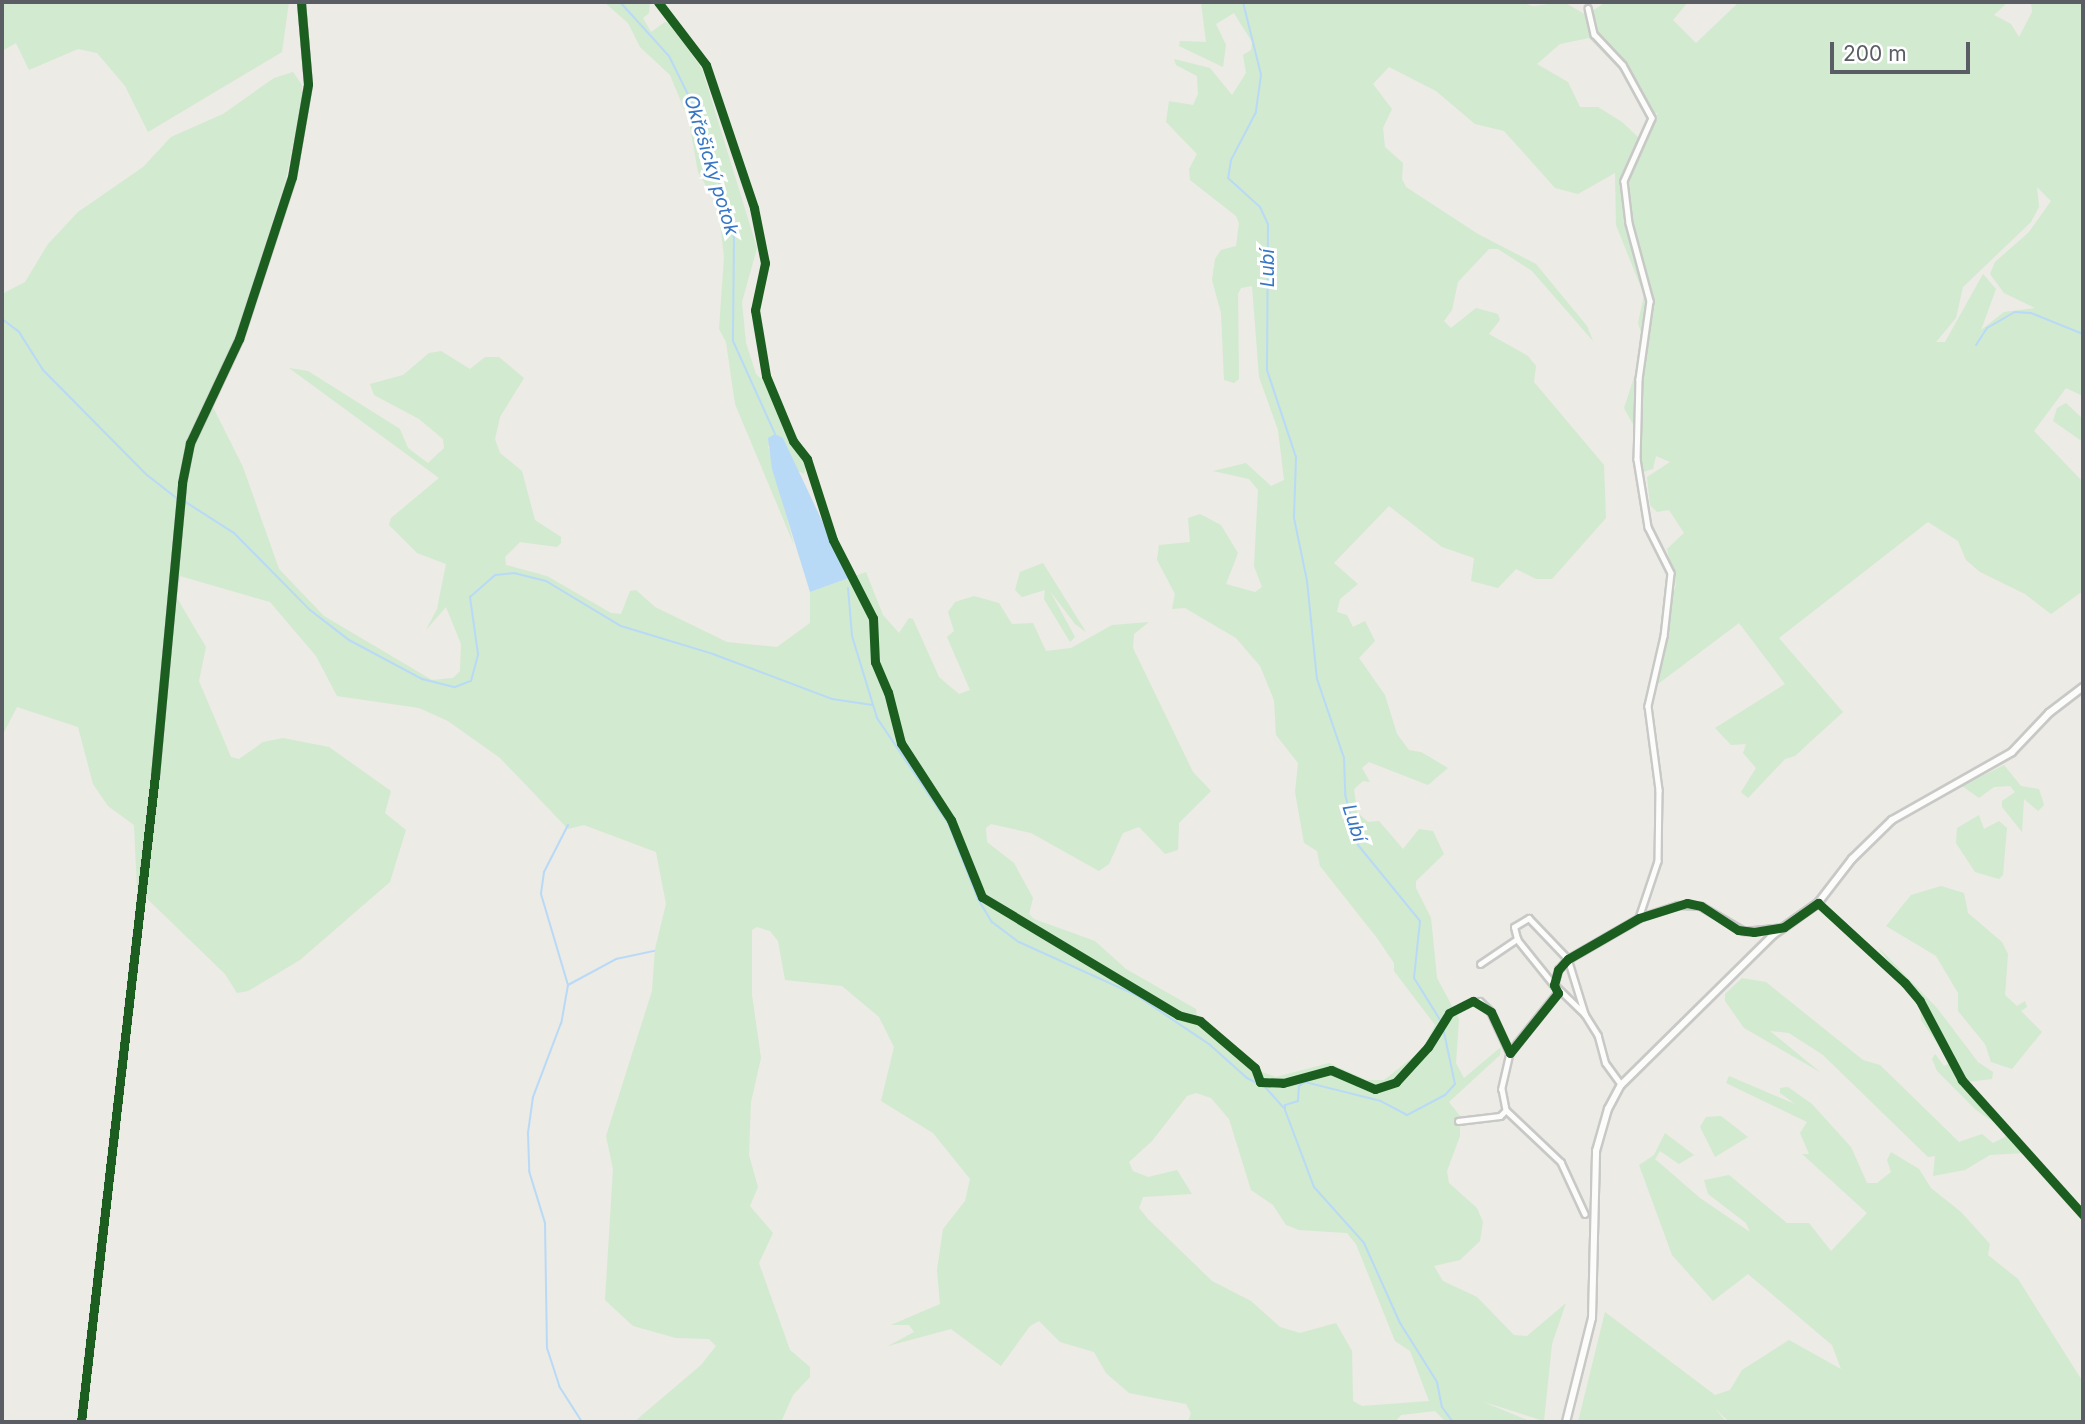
<!DOCTYPE html>
<meta charset="utf-8">
<style>
body{margin:0}
#map{position:relative;width:2085px;height:1424px;overflow:hidden;background:#ecebe5;font-family:Inter,sans-serif}
div>[style]{position:absolute}
.green>*{inset:0;background:#d2eacf}
.water>*{inset:0;background:#b8daf7}
.stream>*{height:2px;margin:-1px;padding:0 1px;transform-origin:1px;border-radius:1px;background:#b8daf7}
.roads{filter:drop-shadow(2px 0 #c8c9c7) drop-shadow(-2px 0 #c8c9c7) drop-shadow(0 2px #c8c9c7) drop-shadow(0 -2px #c8c9c7)}
.minor>*{height:4.5px;margin:-2.25px;padding:0 2.25px;transform-origin:2.25px;border-radius:2.25px;background:#fcfcfb}
.tertiary>*{height:5px;margin:-2.5px;padding:0 2.5px;transform-origin:2.5px;border-radius:2.5px;background:#fcfcfb}
.secondary>*{height:6px;margin:-3px;padding:0 3px;transform-origin:3px;border-radius:3px;background:#fcfcfb}
.cycleway>*{height:9px;margin:-4.5px;padding:0 4.5px;transform-origin:4.5px;border-radius:4.5px;background:#1b5e20}
span{translate:-50% -50%;white-space:nowrap;text-align:center;line-height:1.15;-webkit-text-stroke:6px #fff;paint-order:stroke}
.water-label{font-size:19px;color:#3776c5;font-style:italic}
.frame{position:absolute;inset:0;border:4px solid #5a5e64;pointer-events:none}
.scale{position:absolute;left:1830px;top:42px;width:140px;height:32px;box-sizing:border-box;border:4px solid #5a5e64;border-top:0;padding-left:9px;font-size:21px;line-height:24px;white-space:nowrap;color:#5a5e64;-webkit-text-stroke:5px #fff;paint-order:stroke}
</style>
<div id="map">
<div class="green">
<div style="clip-path:polygon(2px 2px,289px 2px,282px 52px,148px 132px,125px 86px,97px 53px,78px 49px,29px 70px,16px 43px,2px 51px)"></div>
<div style="clip-path:polygon(604px 2px,650px 2px,649px 13px,643px 18px,651px 32px,665px 22px,671px 24px,702px 69px,757px 248px,742px 302px,746px 343px,756px 374px,774px 391px,808px 459px,804px 474px,798px 471px,783px 438px,768px 446px,794px 545px,735px 404px,726px 342px,719px 329px,724px 257px,718px 206px,698px 172px,689px 121px,670px 75px,640px 47px,628px 23px)"></div>
<div style="clip-path:polygon(evenodd,1201px 2px,1520px 2px,1533px 6px,1564px 2px,1586px 15px,1606px 2px,1688px 2px,1673px 20px,1696px 43px,1739px 2px,2008px 2px,1994px 15px,2011px 24px,2019px 37px,2032px 12px,2031px 2px,2083px 2px,2083px 396px,2066px 388px,2034px 431px,2083px 482px,2083px 591px,2051px 614px,2025px 594px,1980px 572px,1966px 560px,1958px 541px,1928px 522px,1779px 638px,1843px 712px,1795px 756px,1785px 759px,1748px 798px,1741px 792px,1756px 768px,1743px 753px,1746px 744px,1731px 745px,1715px 728px,1785px 684px,1739px 623px,1654px 687px,1663px 662px,1670px 600px,1676px 585px,1667px 549px,1684px 533px,1669px 510px,1657px 512px,1650px 505px,1647px 477px,1670px 462px,1656px 456px,1653px 469px,1643px 472px,1635px 450px,1635px 428px,1624px 408px,1639px 362px,1642px 336px,1638px 323px,1644px 295px,1616px 225px,1615px 173px,1578px 194px,1555px 188px,1504px 131px,1475px 124px,1436px 91px,1389px 67px,1373px 84px,1392px 109px,1383px 128px,1385px 147px,1403px 163px,1402px 179px,1406px 187px,1478px 234px,1536px 264px,1587px 326px,1593px 341px,1532px 271px,1498px 249px,1489px 249px,1458px 282px,1452px 310px,1444px 321px,1451px 328px,1476px 308px,1498px 314px,1500px 320px,1489px 334px,1528px 356px,1536px 366px,1534px 382px,1604px 465px,1606px 518px,1552px 579px,1536px 579px,1516px 569px,1498px 588px,1471px 581px,1474px 558px,1442px 547px,1389px 506px,1334px 563px,1358px 584px,1340px 599px,1337px 612px,1347px 615px,1353px 627px,1365px 621px,1375px 641px,1359px 658px,1385px 695px,1397px 734px,1409px 750px,1421px 752px,1448px 768px,1428px 785px,1369px 762px,1362px 768px,1370px 782px,1363px 781px,1354px 789px,1357px 812px,1368px 822px,1379px 821px,1403px 849px,1419px 829px,1433px 831px,1444px 854px,1416px 881px,1416px 888px,1431px 918px,1437px 978px,1459px 1019px,1456px 1063px,1464px 1078px,1501px 1047px,1500px 1055px,1449px 1102px,1460px 1116px,1460px 1136px,1447px 1171px,1449px 1183px,1477px 1208px,1483px 1222px,1480px 1241px,1460px 1260px,1434px 1266px,1443px 1281px,1477px 1297px,1514px 1335px,1527px 1336px,1566px 1303px,1552px 1344px,1544px 1421px,1481px 1401px,1532px 1422px,1446px 1422px,1435px 1411px,1401px 1415px,1395px 1422px,1188px 1422px,1191px 1413px,1186px 1404px,1129px 1393px,1106px 1373px,1094px 1352px,1060px 1342px,1039px 1321px,1030px 1326px,1001px 1366px,951px 1329px,888px 1346px,914px 1332px,909px 1325px,891px 1325px,940px 1304px,937px 1270px,943px 1229px,965px 1201px,970px 1179px,933px 1133px,881px 1101px,894px 1047px,879px 1017px,842px 986px,785px 980px,778px 941px,770px 931px,757px 927px,752px 930px,752px 995px,761px 1058px,751px 1102px,749px 1155px,758px 1187px,750px 1206px,773px 1233px,759px 1263px,790px 1350px,810px 1367px,810px 1377px,793px 1395px,781px 1422px,634px 1422px,701px 1365px,716px 1346px,709px 1339px,676px 1338px,633px 1326px,605px 1300px,613px 1169px,606px 1136px,652px 991px,655px 949px,666px 904px,656px 852px,584px 825px,568px 829px,500px 758px,448px 721px,419px 708px,337px 696px,316px 656px,270px 602px,180px 576px,177px 598px,206px 647px,199px 681px,231px 757px,239px 759px,263px 742px,283px 738px,329px 747px,391px 791px,385px 813px,406px 830px,390px 882px,300px 960px,248px 991px,237px 993px,225px 974px,137px 889px,134px 825px,108px 806px,93px 784px,78px 727px,17px 707px,2px 736px,2px 294px,25px 282px,48px 244px,78px 212px,143px 167px,171px 137px,223px 114px,274px 78px,293px 72px,302px 85px,302px 101px,286px 179px,237px 333px,208px 397px,243px 467px,279px 569px,324px 616px,432px 680px,453px 678px,460px 671px,461px 644px,446px 607px,426px 630px,437px 609px,446px 564px,417px 553px,389px 525px,391px 518px,439px 478px,289px 368px,308px 371px,400px 429px,408px 448px,428px 463px,444px 448px,443px 439px,419px 419px,374px 395px,370px 384px,403px 375px,429px 353px,441px 351px,470px 369px,485px 357px,499px 357px,524px 378px,500px 417px,495px 439px,500px 453px,522px 471px,535px 520px,561px 537px,561px 543px,557px 547px,520px 542px,505px 557px,506px 565px,547px 576px,611px 613px,621px 614px,630px 591px,636px 590px,655px 607px,727px 642px,777px 647px,810px 623px,810px 592px,866px 572px,883px 615px,899px 633px,909px 618px,913px 619px,939px 677px,959px 694px,970px 690px,947px 637px,954px 631px,948px 612px,955px 602px,974px 596px,999px 603px,1012px 624px,1033px 623px,1046px 651px,1071px 648px,1112px 625px,1149px 622px,1134px 634px,1133px 648px,1193px 772px,1211px 791px,1179px 823px,1178px 850px,1165px 854px,1139px 827px,1123px 833px,1109px 864px,1099px 871px,1031px 833px,991px 824px,986px 828px,987px 842px,1014px 863px,1033px 898px,1029px 914px,1034px 919px,1095px 941px,1126px 969px,1196px 1009px,1197px 1020px,1253px 1069px,1276px 1077px,1329px 1063px,1367px 1080px,1384px 1080px,1422px 1050px,1435px 1025px,1394px 971px,1394px 963px,1377px 938px,1320px 866px,1317px 851px,1304px 843px,1295px 792px,1298px 763px,1276px 735px,1274px 700px,1260px 666px,1236px 638px,1185px 608px,1172px 609px,1175px 594px,1157px 560px,1159px 545px,1190px 542px,1188px 518px,1200px 514px,1221px 525px,1238px 553px,1226px 584px,1255px 592px,1262px 587px,1254px 566px,1258px 490px,1249px 479px,1213px 471px,1246px 463px,1271px 486px,1284px 480px,1278px 430px,1259px 377px,1252px 286px,1241px 288px,1238px 294px,1239px 379px,1234px 383px,1224px 380px,1221px 313px,1212px 280px,1215px 259px,1221px 250px,1236px 246px,1239px 223px,1236px 216px,1190px 180px,1189px 169px,1197px 154px,1166px 122px,1169px 101px,1193px 105px,1198px 94px,1197px 76px,1176px 65px,1174px 59px,1210px 68px,1232px 95px,1246px 73px,1243px 55px,1251px 50px,1252px 42px,1234px 13px,1216px 24px,1226px 45px,1223px 67px,1179px 46px,1180px 41px,1206px 42px,1201px 2px,1589px 38px,1626px 76px,1649px 118px,1658px 112px,1641px 148px,1638px 137px,1622px 122px,1598px 107px,1580px 107px,1568px 82px,1537px 64px,1560px 44px,1589px 38px,1201px 2px,2037px 187px,2051px 201px,2029px 232px,1995px 262px,1990px 274px,2004px 293px,2035px 308px,2004px 312px,1981px 330px,1996px 289px,1983px 274px,1945px 342px,1936px 342px,1956px 318px,1963px 287px,2031px 222px,2039px 207px,2037px 187px,1201px 2px,1196px 1093px,1211px 1098px,1229px 1119px,1251px 1190px,1273px 1205px,1286px 1225px,1299px 1230px,1347px 1233px,1356px 1244px,1395px 1341px,1410px 1351px,1429px 1401px,1362px 1406px,1353px 1401px,1352px 1351px,1336px 1323px,1300px 1333px,1280px 1327px,1251px 1301px,1212px 1281px,1148px 1219px,1139px 1208px,1143px 1197px,1192px 1194px,1177px 1170px,1148px 1177px,1133px 1171px,1129px 1162px,1152px 1141px,1187px 1096px,1196px 1093px)"></div>
<div style="clip-path:polygon(2066px 403px,2083px 419px,2083px 442px,2053px 421px,2057px 408px)"></div>
<div style="clip-path:polygon(1043px 563px,1086px 632px,1075px 624px,1050px 591px,1075px 637px,1070px 642px,1044px 599px,1045px 590px,1022px 597px,1015px 590px,1020px 572px)"></div>
<div style="clip-path:polygon(2004px 765px,2021px 786px,2039px 789px,2044px 805px,2038px 811px,2024px 799px,2022px 832px,2002px 807px,2002px 801px,2015px 792px,2010px 786px,1994px 787px,1979px 798px,1962px 786px)"></div>
<div style="clip-path:polygon(1979px 815px,1984px 829px,1999px 821px,2007px 828px,2003px 875px,1999px 879px,1975px 872px,1956px 843px,1957px 828px)"></div>
<div style="clip-path:polygon(1941px 886px,1964px 893px,1968px 913px,2002px 942px,2008px 954px,2005px 995px,2017px 1006px,2025px 1001px,2027px 1007px,2021px 1011px,2042px 1032px,2012px 1069px,1991px 1062px,1985px 1044px,1958px 1011px,1958px 993px,1936px 956px,1886px 926px,1911px 895px)"></div>
<div style="clip-path:polygon(1877px 946px,1937px 1008px,1978px 1062px,1993px 1072px,1992px 1079px,1967px 1082px,2018px 1136px,2026px 1148px,2023px 1153px,1990px 1155px,1965px 1170px,1933px 1176px,1935px 1156px,1928px 1157px,1823px 1055px,1789px 1033px,1770px 1031px,1820px 1072px,1744px 1028px,1725px 1001px,1725px 994px,1742px 978px,1766px 982px,1863px 1060px,1880px 1065px,1959px 1142px,1982px 1134px,1993px 1143px,2005px 1137px,2006px 1131px,1976px 1110px,1937px 1071px,1932px 1059px,1935px 1054px,1944px 1066px,1951px 1063px,1921px 1020px,1920px 1003px)"></div>
<div style="clip-path:polygon(1729px 1076px,1795px 1104px,1816px 1119px,1780px 1093px,1780px 1088px,1788px 1087px,1812px 1104px,1851px 1147px,1867px 1183px,1877px 1183px,1891px 1172px,1887px 1160px,1891px 1152px,1919px 1169px,1931px 1188px,1961px 1212px,1990px 1244px,1988px 1255px,2018px 1279px,2083px 1382px,2083px 1422px,1729px 1422px,1715px 1408px,1726px 1422px,1578px 1422px,1605px 1312px,1715px 1395px,1730px 1390px,1742px 1370px,1789px 1340px,1841px 1369px,1832px 1345px,1748px 1274px,1713px 1301px,1672px 1255px,1639px 1165px,1654px 1155px,1665px 1133px,1694px 1155px,1679px 1164px,1660px 1151px,1655px 1159px,1700px 1198px,1750px 1232px,1746px 1223px,1708px 1194px,1704px 1180px,1729px 1175px,1787px 1223px,1809px 1223px,1831px 1251px,1867px 1213px,1802px 1154px,1809px 1154px,1800px 1133px,1807px 1122px,1726px 1083px)"></div>
<div style="clip-path:polygon(1721px 1116px,1748px 1137px,1715px 1157px,1700px 1127px,1706px 1117px)"></div>
</div>
<div class="water">
<div style="clip-path:polygon(775px 434px,783px 438px,849px 578px,810px 592px,772px 469px,768px 438px)"></div>
</div>
<div class="stream">
<div style="left:620px;top:2px;width:73px;rotate:47.8deg"></div>
<div style="left:669px;top:56px;width:81px;rotate:63.7deg"></div>
<div style="left:705px;top:129px;width:113px;rotate:75.1deg"></div>
<div style="left:734px;top:238px;width:103px;rotate:90.6deg"></div>
<div style="left:733px;top:341px;width:102px;rotate:65.7deg"></div>
<div style="left:1243px;top:2px;width:75px;rotate:76.1deg"></div>
<div style="left:1261px;top:75px;width:37px;rotate:98deg"></div>
<div style="left:1256px;top:112px;width:54px;rotate:117.5deg"></div>
<div style="left:1231px;top:160px;width:18px;rotate:99deg"></div>
<div style="left:1228px;top:178px;width:43px;rotate:42.2deg"></div>
<div style="left:1260px;top:207px;width:19px;rotate:65deg"></div>
<div style="left:1268px;top:224px;width:146px;rotate:90.4deg"></div>
<div style="left:1267px;top:370px;width:92px;rotate:71.6deg"></div>
<div style="left:1296px;top:457px;width:61px;rotate:91.9deg"></div>
<div style="left:1294px;top:518px;width:64px;rotate:78.3deg"></div>
<div style="left:1307px;top:581px;width:99px;rotate:84.2deg"></div>
<div style="left:1317px;top:679px;width:83px;rotate:71.1deg"></div>
<div style="left:1344px;top:758px;width:36px;rotate:88deg"></div>
<div style="left:1345px;top:794px;width:53px;rotate:75.7deg"></div>
<div style="left:1358px;top:845px;width:98px;rotate:50.8deg"></div>
<div style="left:1420px;top:921px;width:57px;rotate:96deg"></div>
<div style="left:1414px;top:978px;width:53px;rotate:58.1deg"></div>
<div style="left:1442px;top:1023px;width:62px;rotate:78deg"></div>
<div style="left:1455px;top:1084px;width:15px;rotate:132deg"></div>
<div style="left:1445px;top:1095px;width:43px;rotate:152.2deg"></div>
<div style="left:1407px;top:1115px;width:30px;rotate:-152deg"></div>
<div style="left:1381px;top:1101px;width:78px;rotate:-166deg"></div>
<div style="left:1305px;top:1082px;width:7px;rotate:146deg"></div>
<div style="left:1299px;top:1086px;width:15px;rotate:94deg"></div>
<div style="left:1298px;top:1101px;width:14px;rotate:163deg"></div>
<div style="left:1285px;top:1105px;width:5px;rotate:90deg"></div>
<div style="left:1285px;top:1110px;width:82px;rotate:69.4deg"></div>
<div style="left:1314px;top:1187px;width:75px;rotate:48.2deg"></div>
<div style="left:1364px;top:1243px;width:88px;rotate:65.8deg"></div>
<div style="left:1400px;top:1323px;width:70px;rotate:57.9deg"></div>
<div style="left:1437px;top:1382px;width:25px;rotate:79deg"></div>
<div style="left:1442px;top:1407px;width:19px;rotate:54deg"></div>
<div style="left:2px;top:319px;width:21px;rotate:37deg"></div>
<div style="left:19px;top:332px;width:45px;rotate:57.7deg"></div>
<div style="left:43px;top:370px;width:148px;rotate:45.3deg"></div>
<div style="left:147px;top:475px;width:39px;rotate:38deg"></div>
<div style="left:1976px;top:345px;width:20px;rotate:-57deg"></div>
<div style="left:1987px;top:328px;width:32px;rotate:-30deg"></div>
<div style="left:2015px;top:312px;width:16px;rotate:4deg"></div>
<div style="left:2031px;top:313px;width:56px;rotate:22deg"></div>
<div style="left:184px;top:501px;width:59px;rotate:32.6deg"></div>
<div style="left:234px;top:533px;width:108px;rotate:45.4deg"></div>
<div style="left:310px;top:610px;width:49px;rotate:37.6deg"></div>
<div style="left:349px;top:640px;width:83px;rotate:28.1deg"></div>
<div style="left:422px;top:679px;width:34px;rotate:14deg"></div>
<div style="left:455px;top:687px;width:17px;rotate:-21deg"></div>
<div style="left:471px;top:681px;width:28px;rotate:-75deg"></div>
<div style="left:478px;top:654px;width:58px;rotate:-98deg"></div>
<div style="left:470px;top:597px;width:33px;rotate:-41deg"></div>
<div style="left:495px;top:575px;width:19px;rotate:-6deg"></div>
<div style="left:514px;top:573px;width:33px;rotate:14deg"></div>
<div style="left:546px;top:581px;width:87px;rotate:31deg"></div>
<div style="left:621px;top:626px;width:96px;rotate:16.9deg"></div>
<div style="left:713px;top:654px;width:127px;rotate:20.7deg"></div>
<div style="left:832px;top:699px;width:41px;rotate:8.3deg"></div>
<div style="left:848px;top:588px;width:48px;rotate:85.2deg"></div>
<div style="left:852px;top:636px;width:86px;rotate:73deg"></div>
<div style="left:877px;top:718px;width:127px;rotate:55.9deg"></div>
<div style="left:948px;top:823px;width:82px;rotate:68.5deg"></div>
<div style="left:978px;top:899px;width:27px;rotate:59deg"></div>
<div style="left:992px;top:922px;width:34px;rotate:37deg"></div>
<div style="left:1019px;top:942px;width:128px;rotate:24.4deg"></div>
<div style="left:1136px;top:995px;width:88px;rotate:33.9deg"></div>
<div style="left:1209px;top:1044px;width:51px;rotate:41.8deg"></div>
<div style="left:1247px;top:1078px;width:20px;rotate:27deg"></div>
<div style="left:1265px;top:1087px;width:28px;rotate:48deg"></div>
<div style="left:568px;top:825px;width:53px;rotate:117.1deg"></div>
<div style="left:544px;top:872px;width:22px;rotate:98deg"></div>
<div style="left:541px;top:894px;width:95px;rotate:73.5deg"></div>
<div style="left:568px;top:985px;width:39px;rotate:100deg"></div>
<div style="left:561px;top:1023px;width:79px;rotate:110.7deg"></div>
<div style="left:533px;top:1097px;width:37px;rotate:98deg"></div>
<div style="left:528px;top:1134px;width:37px;rotate:88deg"></div>
<div style="left:529px;top:1171px;width:54px;rotate:72.9deg"></div>
<div style="left:545px;top:1223px;width:125px;rotate:89.1deg"></div>
<div style="left:547px;top:1348px;width:40px;rotate:72deg"></div>
<div style="left:559px;top:1386px;width:43px;rotate:57.4deg"></div>
<div style="left:568px;top:985px;width:55px;rotate:-28.4deg"></div>
<div style="left:616px;top:959px;width:39px;rotate:-12deg"></div>
</div>
<div class="roads">
<div class="minor">
<div style="left:1588px;top:8px;width:27px;rotate:77deg"></div>
<div style="left:1594px;top:34px;width:42px;rotate:46.9deg"></div>
<div style="left:1623px;top:65px;width:60px;rotate:61.3deg"></div>
<div style="left:1652px;top:118px;width:69px;rotate:114deg"></div>
<div style="left:1624px;top:181px;width:42px;rotate:83.2deg"></div>
<div style="left:1629px;top:223px;width:81px;rotate:74.9deg"></div>
<div style="left:1650px;top:301px;width:79px;rotate:98deg"></div>
<div style="left:1639px;top:379px;width:80px;rotate:91.4deg"></div>
<div style="left:1637px;top:459px;width:69px;rotate:80.8deg"></div>
<div style="left:1648px;top:527px;width:51px;rotate:63.4deg"></div>
<div style="left:1671px;top:573px;width:63px;rotate:96.3deg"></div>
<div style="left:1664px;top:636px;width:72px;rotate:102.9deg"></div>
<div style="left:1648px;top:706px;width:85px;rotate:82.5deg"></div>
<div style="left:1659px;top:790px;width:71px;rotate:90.8deg"></div>
<div style="left:1658px;top:861px;width:60px;rotate:108.4deg"></div>
<div style="left:1517px;top:939px;width:12px;rotate:-104deg"></div>
<div style="left:1514px;top:927px;width:17px;rotate:-31deg"></div>
<div style="left:1529px;top:918px;width:57px;rotate:46.4deg"></div>
<div style="left:1568px;top:959px;width:58px;rotate:72.8deg"></div>
<div style="left:1480px;top:964px;width:45px;rotate:-34deg"></div>
<div style="left:1517px;top:939px;width:59px;rotate:51.2deg"></div>
<div style="left:1558px;top:993px;width:77px;rotate:128.7deg"></div>
<div style="left:1510px;top:1053px;width:37px;rotate:103deg"></div>
<div style="left:1502px;top:1089px;width:21px;rotate:79deg"></div>
<div style="left:1506px;top:1110px;width:76px;rotate:43.4deg"></div>
<div style="left:1561px;top:1162px;width:57px;rotate:65.2deg"></div>
<div style="left:1480px;top:1001px;width:16px;rotate:45deg"></div>
<div style="left:1491px;top:1012px;width:45px;rotate:65.1deg"></div>
<div style="left:1621px;top:1085px;width:27px;rotate:-126deg"></div>
<div style="left:1605px;top:1063px;width:28px;rotate:-105deg"></div>
<div style="left:1598px;top:1036px;width:25px;rotate:-122deg"></div>
<div style="left:1585px;top:1015px;width:43px;rotate:-135.9deg"></div>
<div style="left:1554px;top:985px;width:16px;rotate:-75deg"></div>
<div style="left:1558px;top:970px;width:15px;rotate:-48deg"></div>
<div style="left:1568px;top:959px;width:82px;rotate:-30deg"></div>
<div style="left:1639px;top:918px;width:41px;rotate:-18.4deg"></div>
<div style="left:1678px;top:905px;width:23px;rotate:2deg"></div>
<div style="left:1701px;top:906px;width:50px;rotate:30.2deg"></div>
<div style="left:1744px;top:931px;width:40px;rotate:-5.7deg"></div>
<div style="left:1458px;top:1121px;width:42px;rotate:-6.8deg"></div>
<div style="left:1500px;top:1116px;width:8px;rotate:-45deg"></div>
</div>
<div class="tertiary">
<div style="left:81px;top:1422px;width:650px;rotate:-83.47deg"></div>
<div style="left:155px;top:776px;width:294px;rotate:-84.7deg"></div>
<div style="left:182px;top:483px;width:41px;rotate:-78.7deg"></div>
<div style="left:190px;top:443px;width:115px;rotate:-64.8deg"></div>
<div style="left:239px;top:339px;width:170px;rotate:-71.9deg"></div>
<div style="left:292px;top:177px;width:94px;rotate:-80.2deg"></div>
<div style="left:308px;top:84px;width:82px;rotate:-94.9deg"></div>
</div>
<div class="secondary">
<div style="left:1566px;top:1422px;width:107px;rotate:-76deg"></div>
<div style="left:1592px;top:1318px;width:167px;rotate:-88.6deg"></div>
<div style="left:1596px;top:1151px;width:44px;rotate:-74.1deg"></div>
<div style="left:1608px;top:1109px;width:27px;rotate:-62deg"></div>
<div style="left:1621px;top:1085px;width:214px;rotate:-44.6deg"></div>
<div style="left:1773px;top:935px;width:55px;rotate:-35.4deg"></div>
<div style="left:1818px;top:903px;width:56px;rotate:-52.3deg"></div>
<div style="left:1852px;top:859px;width:56px;rotate:-44.3deg"></div>
<div style="left:1892px;top:820px;width:138px;rotate:-29.5deg"></div>
<div style="left:2012px;top:752px;width:54px;rotate:-46.5deg"></div>
<div style="left:2049px;top:713px;width:43px;rotate:-37.4deg"></div>
</div>
</div>
<div class="cycleway">
<div style="left:658px;top:2px;width:79px;rotate:52.7deg"></div>
<div style="left:706px;top:65px;width:151px;rotate:71.4deg"></div>
<div style="left:754px;top:208px;width:56px;rotate:78.7deg"></div>
<div style="left:765px;top:263px;width:48px;rotate:102deg"></div>
<div style="left:755px;top:310px;width:67px;rotate:80.5deg"></div>
<div style="left:766px;top:376px;width:70px;rotate:67.4deg"></div>
<div style="left:793px;top:441px;width:23px;rotate:52deg"></div>
<div style="left:807px;top:459px;width:85px;rotate:72.2deg"></div>
<div style="left:833px;top:540px;width:88px;rotate:62.9deg"></div>
<div style="left:873px;top:618px;width:44px;rotate:87.4deg"></div>
<div style="left:875px;top:662px;width:33px;rotate:67deg"></div>
<div style="left:888px;top:692px;width:53px;rotate:75.7deg"></div>
<div style="left:901px;top:743px;width:92px;rotate:57deg"></div>
<div style="left:951px;top:820px;width:83px;rotate:68.1deg"></div>
<div style="left:982px;top:897px;width:229px;rotate:31deg"></div>
<div style="left:1178px;top:1015px;width:23px;rotate:15deg"></div>
<div style="left:1200px;top:1021px;width:72px;rotate:40.5deg"></div>
<div style="left:1255px;top:1068px;width:15px;rotate:70deg"></div>
<div style="left:1260px;top:1082px;width:23px;rotate:2deg"></div>
<div style="left:1283px;top:1083px;width:50px;rotate:-15.2deg"></div>
<div style="left:1331px;top:1070px;width:48px;rotate:23.4deg"></div>
<div style="left:1375px;top:1089px;width:22px;rotate:-18deg"></div>
<div style="left:1396px;top:1082px;width:47px;rotate:-47.6deg"></div>
<div style="left:1428px;top:1047px;width:40px;rotate:-58deg"></div>
<div style="left:1449px;top:1013px;width:27px;rotate:-27deg"></div>
<div style="left:1473px;top:1001px;width:21px;rotate:31deg"></div>
<div style="left:1491px;top:1012px;width:45px;rotate:65.1deg"></div>
<div style="left:1510px;top:1053px;width:77px;rotate:-51.3deg"></div>
<div style="left:1558px;top:993px;width:9px;rotate:-117deg"></div>
<div style="left:1554px;top:985px;width:16px;rotate:-75deg"></div>
<div style="left:1558px;top:970px;width:15px;rotate:-48deg"></div>
<div style="left:1568px;top:959px;width:82px;rotate:-30deg"></div>
<div style="left:1639px;top:918px;width:50px;rotate:-17.4deg"></div>
<div style="left:1687px;top:903px;width:14px;rotate:12deg"></div>
<div style="left:1701px;top:906px;width:44px;rotate:33deg"></div>
<div style="left:1738px;top:930px;width:16px;rotate:7deg"></div>
<div style="left:1754px;top:932px;width:30px;rotate:-9deg"></div>
<div style="left:1784px;top:927px;width:42px;rotate:-35.2deg"></div>
<div style="left:1818px;top:903px;width:118px;rotate:42.6deg"></div>
<div style="left:1905px;top:983px;width:23px;rotate:50deg"></div>
<div style="left:1920px;top:1001px;width:89px;rotate:62deg"></div>
<div style="left:1962px;top:1080px;width:181px;rotate:48.1deg"></div>
<div style="left:81px;top:1422px;width:650px;rotate:-83.47deg"></div>
<div style="left:155px;top:776px;width:294px;rotate:-84.7deg"></div>
<div style="left:182px;top:483px;width:41px;rotate:-78.7deg"></div>
<div style="left:190px;top:443px;width:115px;rotate:-64.8deg"></div>
<div style="left:239px;top:339px;width:170px;rotate:-71.9deg"></div>
<div style="left:292px;top:177px;width:94px;rotate:-80.2deg"></div>
<div style="left:308px;top:84px;width:82px;rotate:-94.9deg"></div>
</div>
<div class="water-label">
<span style="left:711px;top:165px;rotate:73deg">Okřešický potok</span>
<span style="left:1268px;top:268px;rotate:-90deg">Lubí</span>
<span style="left:1354px;top:823px;rotate:72deg">Lubí</span>
</div>
<div class="frame"></div>
<div class="scale">200 m</div>
</div>
